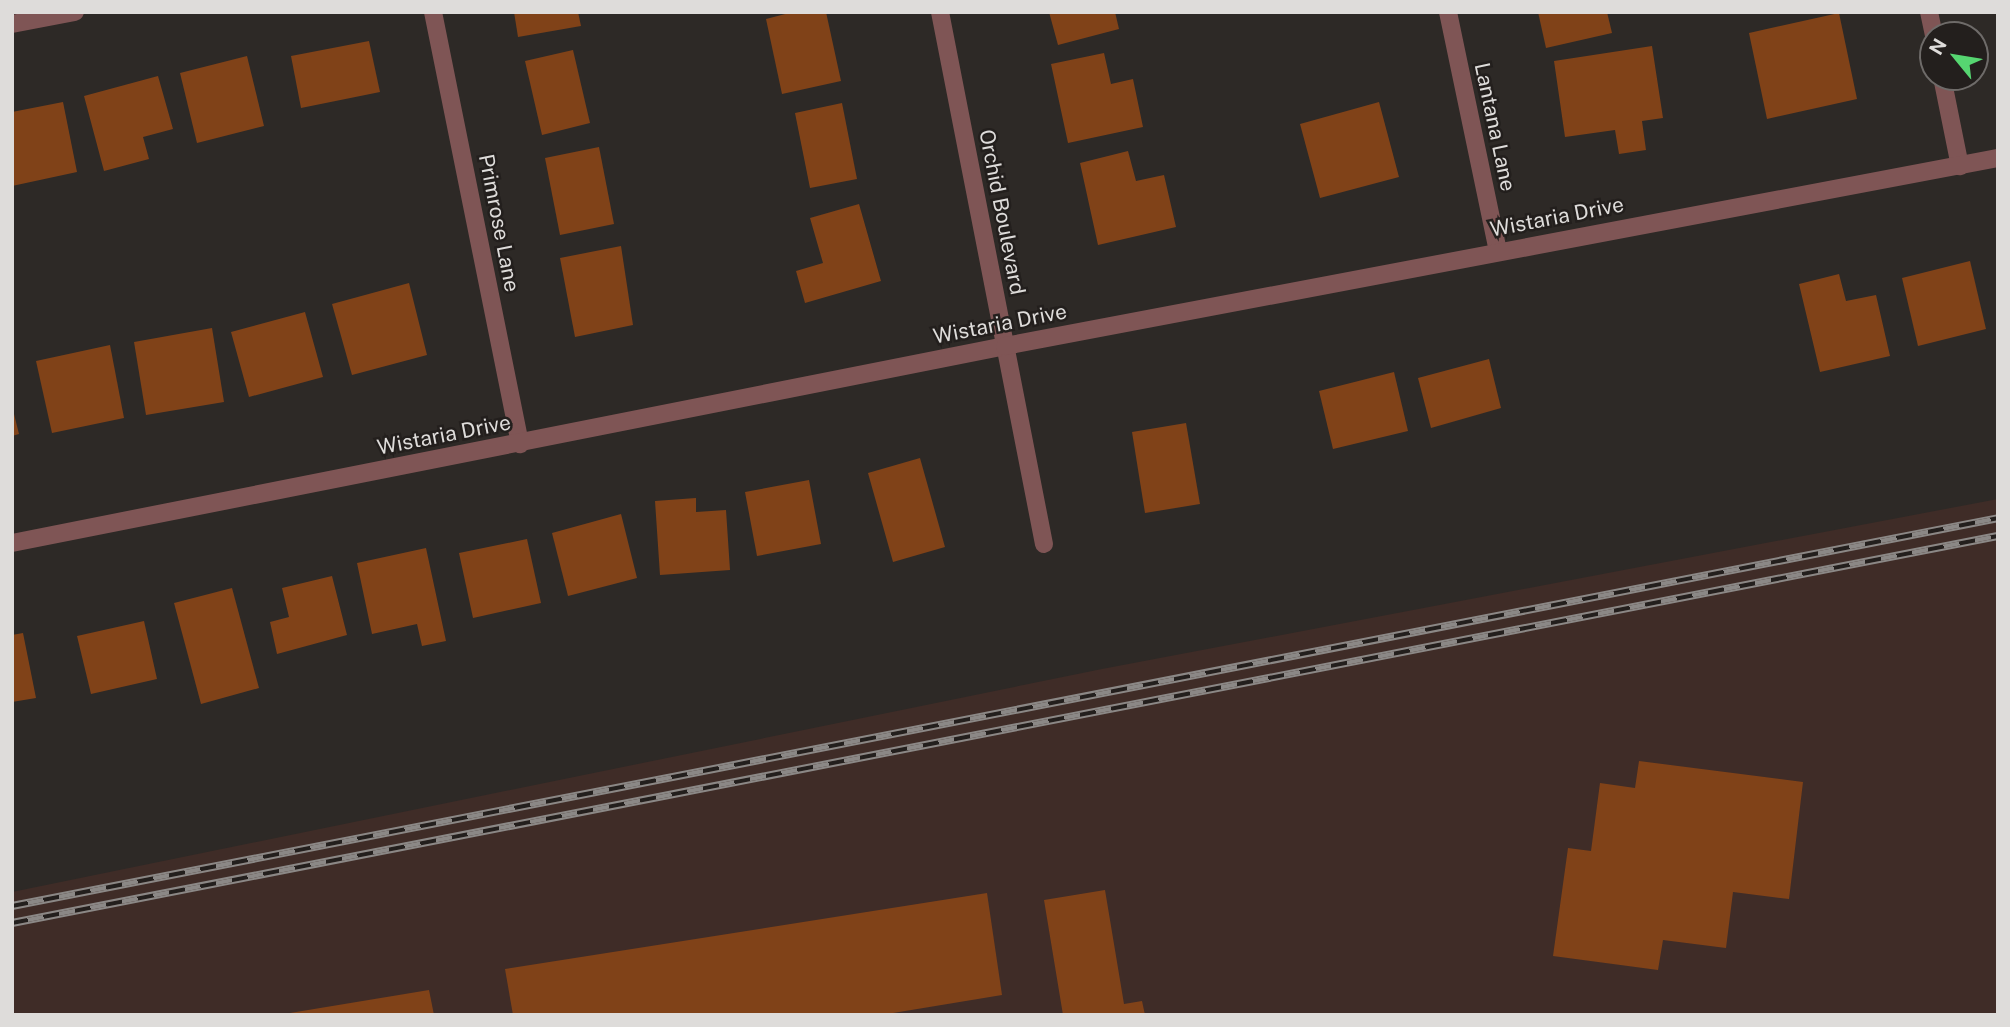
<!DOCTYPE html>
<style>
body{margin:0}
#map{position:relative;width:2010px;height:1027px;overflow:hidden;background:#2d2926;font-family:"Public Sans",sans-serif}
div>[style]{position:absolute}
.commercial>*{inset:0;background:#3f2c27}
.building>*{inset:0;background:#804218}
.minor>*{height:18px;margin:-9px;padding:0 9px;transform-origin:9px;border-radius:9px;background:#7f5555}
.rail>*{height:8px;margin-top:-4px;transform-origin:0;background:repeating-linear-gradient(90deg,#231f1d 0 16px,#8b8886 0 32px);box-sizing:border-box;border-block:2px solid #8b8886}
span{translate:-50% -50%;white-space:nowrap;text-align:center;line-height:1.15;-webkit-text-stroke:5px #231f1d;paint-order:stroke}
.street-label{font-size:21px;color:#dedcda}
.frame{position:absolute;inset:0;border:14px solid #dedcda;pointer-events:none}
.north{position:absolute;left:1919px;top:21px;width:70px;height:70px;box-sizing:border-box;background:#231f1d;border:2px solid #6e6b69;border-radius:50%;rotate:300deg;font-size:19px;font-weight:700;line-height:28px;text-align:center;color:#dedcda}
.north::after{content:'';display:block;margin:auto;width:24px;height:32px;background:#56d671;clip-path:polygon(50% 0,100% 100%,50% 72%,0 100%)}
</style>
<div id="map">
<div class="commercial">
<div style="clip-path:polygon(1998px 499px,1998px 1015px,12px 1015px,12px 892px,1102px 669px)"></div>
</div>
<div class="building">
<div style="clip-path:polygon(514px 12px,578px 12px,581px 26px,518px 37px)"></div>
<div style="clip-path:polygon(793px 12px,826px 12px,841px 81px,782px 94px,766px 19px)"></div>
<div style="clip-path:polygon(1049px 12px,1115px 12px,1119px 29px,1058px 45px)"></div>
<div style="clip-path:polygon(1538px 12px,1607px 12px,1612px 33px,1546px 48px)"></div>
<div style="clip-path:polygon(1839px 13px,1857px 99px,1767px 119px,1749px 33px)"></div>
<div style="clip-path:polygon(369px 41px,380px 92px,301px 108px,291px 56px)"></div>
<div style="clip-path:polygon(1652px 46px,1663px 118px,1642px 121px,1646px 150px,1619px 154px,1615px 130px,1565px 137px,1554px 61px)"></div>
<div style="clip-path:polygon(573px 50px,590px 123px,542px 135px,525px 61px)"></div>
<div style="clip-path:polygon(1104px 53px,1111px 84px,1133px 79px,1143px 127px,1068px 143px,1051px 64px)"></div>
<div style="clip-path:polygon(247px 56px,264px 126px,197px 143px,180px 73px)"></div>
<div style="clip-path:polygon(158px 76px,173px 129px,143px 137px,149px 159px,104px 171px,84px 96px)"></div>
<div style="clip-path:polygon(63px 102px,77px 172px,12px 186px,12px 112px)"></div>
<div style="clip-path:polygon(1379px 102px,1399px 177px,1320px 198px,1300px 124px)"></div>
<div style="clip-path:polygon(842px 103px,857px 179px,810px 188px,795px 113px)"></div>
<div style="clip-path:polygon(599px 147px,614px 224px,560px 235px,545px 158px)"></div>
<div style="clip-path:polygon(1128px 151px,1136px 181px,1164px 175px,1176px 227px,1098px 245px,1080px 163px)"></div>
<div style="clip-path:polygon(859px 204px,881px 281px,805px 303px,796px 271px,823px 263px,810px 218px)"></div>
<div style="clip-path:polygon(621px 246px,633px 325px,575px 337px,560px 258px)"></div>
<div style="clip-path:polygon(1970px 261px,1986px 329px,1918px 346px,1902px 278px)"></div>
<div style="clip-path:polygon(1839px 274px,1846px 301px,1876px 295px,1890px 356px,1820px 372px,1799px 284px)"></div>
<div style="clip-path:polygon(409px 283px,427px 355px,352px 375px,332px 304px)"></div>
<div style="clip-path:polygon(305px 312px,323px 377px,249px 397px,231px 332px)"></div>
<div style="clip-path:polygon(212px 328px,224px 402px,146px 415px,134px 342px)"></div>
<div style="clip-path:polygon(110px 345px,124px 418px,52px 433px,36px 361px)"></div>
<div style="clip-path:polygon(1489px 359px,1501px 408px,1431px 428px,1418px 378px)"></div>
<div style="clip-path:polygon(1394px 372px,1408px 431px,1333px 449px,1319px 391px)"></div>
<div style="clip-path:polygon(12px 406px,19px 434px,12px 436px)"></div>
<div style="clip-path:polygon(1186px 423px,1200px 504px,1145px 513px,1132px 432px)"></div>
<div style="clip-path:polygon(920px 458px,945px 547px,893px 562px,868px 473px)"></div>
<div style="clip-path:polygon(809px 480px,821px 544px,757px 556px,745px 492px)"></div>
<div style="clip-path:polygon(696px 498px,696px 512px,726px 510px,730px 570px,660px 575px,655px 501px)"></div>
<div style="clip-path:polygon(621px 514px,637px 578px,568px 596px,552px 533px)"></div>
<div style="clip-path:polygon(527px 539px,541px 603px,473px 618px,459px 553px)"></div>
<div style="clip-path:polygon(426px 548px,446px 641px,422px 646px,417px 624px,372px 634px,357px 563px)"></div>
<div style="clip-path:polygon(332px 576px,347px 635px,277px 654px,270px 622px,289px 617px,282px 588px)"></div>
<div style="clip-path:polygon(232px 588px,259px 688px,201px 704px,174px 603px)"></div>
<div style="clip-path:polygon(144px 621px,157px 679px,91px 694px,77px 636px)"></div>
<div style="clip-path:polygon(23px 633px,36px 698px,12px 702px,12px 635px)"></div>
<div style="clip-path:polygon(1639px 761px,1803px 782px,1789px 899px,1733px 892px,1726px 948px,1663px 940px,1658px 970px,1553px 956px,1568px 848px,1591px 851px,1600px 783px,1635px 788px)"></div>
<div style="clip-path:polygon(1105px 890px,1124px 1004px,1142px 1001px,1145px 1015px,1063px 1015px,1044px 900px)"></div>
<div style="clip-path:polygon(987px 893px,1002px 995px,881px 1015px,513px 1015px,505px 969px)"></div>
<div style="clip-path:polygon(429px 990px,434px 1015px,290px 1015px,290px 1013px)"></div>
</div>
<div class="minor">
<div style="left:433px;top:12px;width:441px;rotate:78.6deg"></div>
<div style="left:940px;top:12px;width:542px;rotate:78.94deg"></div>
<div style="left:1448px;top:12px;width:244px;rotate:78.2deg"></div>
<div style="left:1929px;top:12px;width:24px;rotate:78deg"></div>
<div style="left:12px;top:24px;width:64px;rotate:-10.8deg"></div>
<div style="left:1942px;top:77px;width:91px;rotate:78.6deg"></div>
<div style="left:12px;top:543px;width:1012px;rotate:-11.22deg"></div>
<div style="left:1005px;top:346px;width:1011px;rotate:-10.72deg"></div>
</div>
<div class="rail">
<div style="left:12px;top:906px;width:2024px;rotate:-11.05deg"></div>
<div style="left:12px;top:923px;width:2023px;rotate:-11.03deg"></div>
</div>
<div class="street-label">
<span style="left:1495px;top:127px;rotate:78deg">Lantana Lane</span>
<span style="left:1002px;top:212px;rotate:79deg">Orchid Boulevard</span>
<span style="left:1557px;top:217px;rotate:-11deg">Wistaria Drive</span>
<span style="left:499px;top:223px;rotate:79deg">Primrose Lane</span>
<span style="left:1000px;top:324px;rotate:-11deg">Wistaria Drive</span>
<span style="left:444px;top:435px;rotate:-11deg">Wistaria Drive</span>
</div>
<div class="frame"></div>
<div class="north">N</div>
</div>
